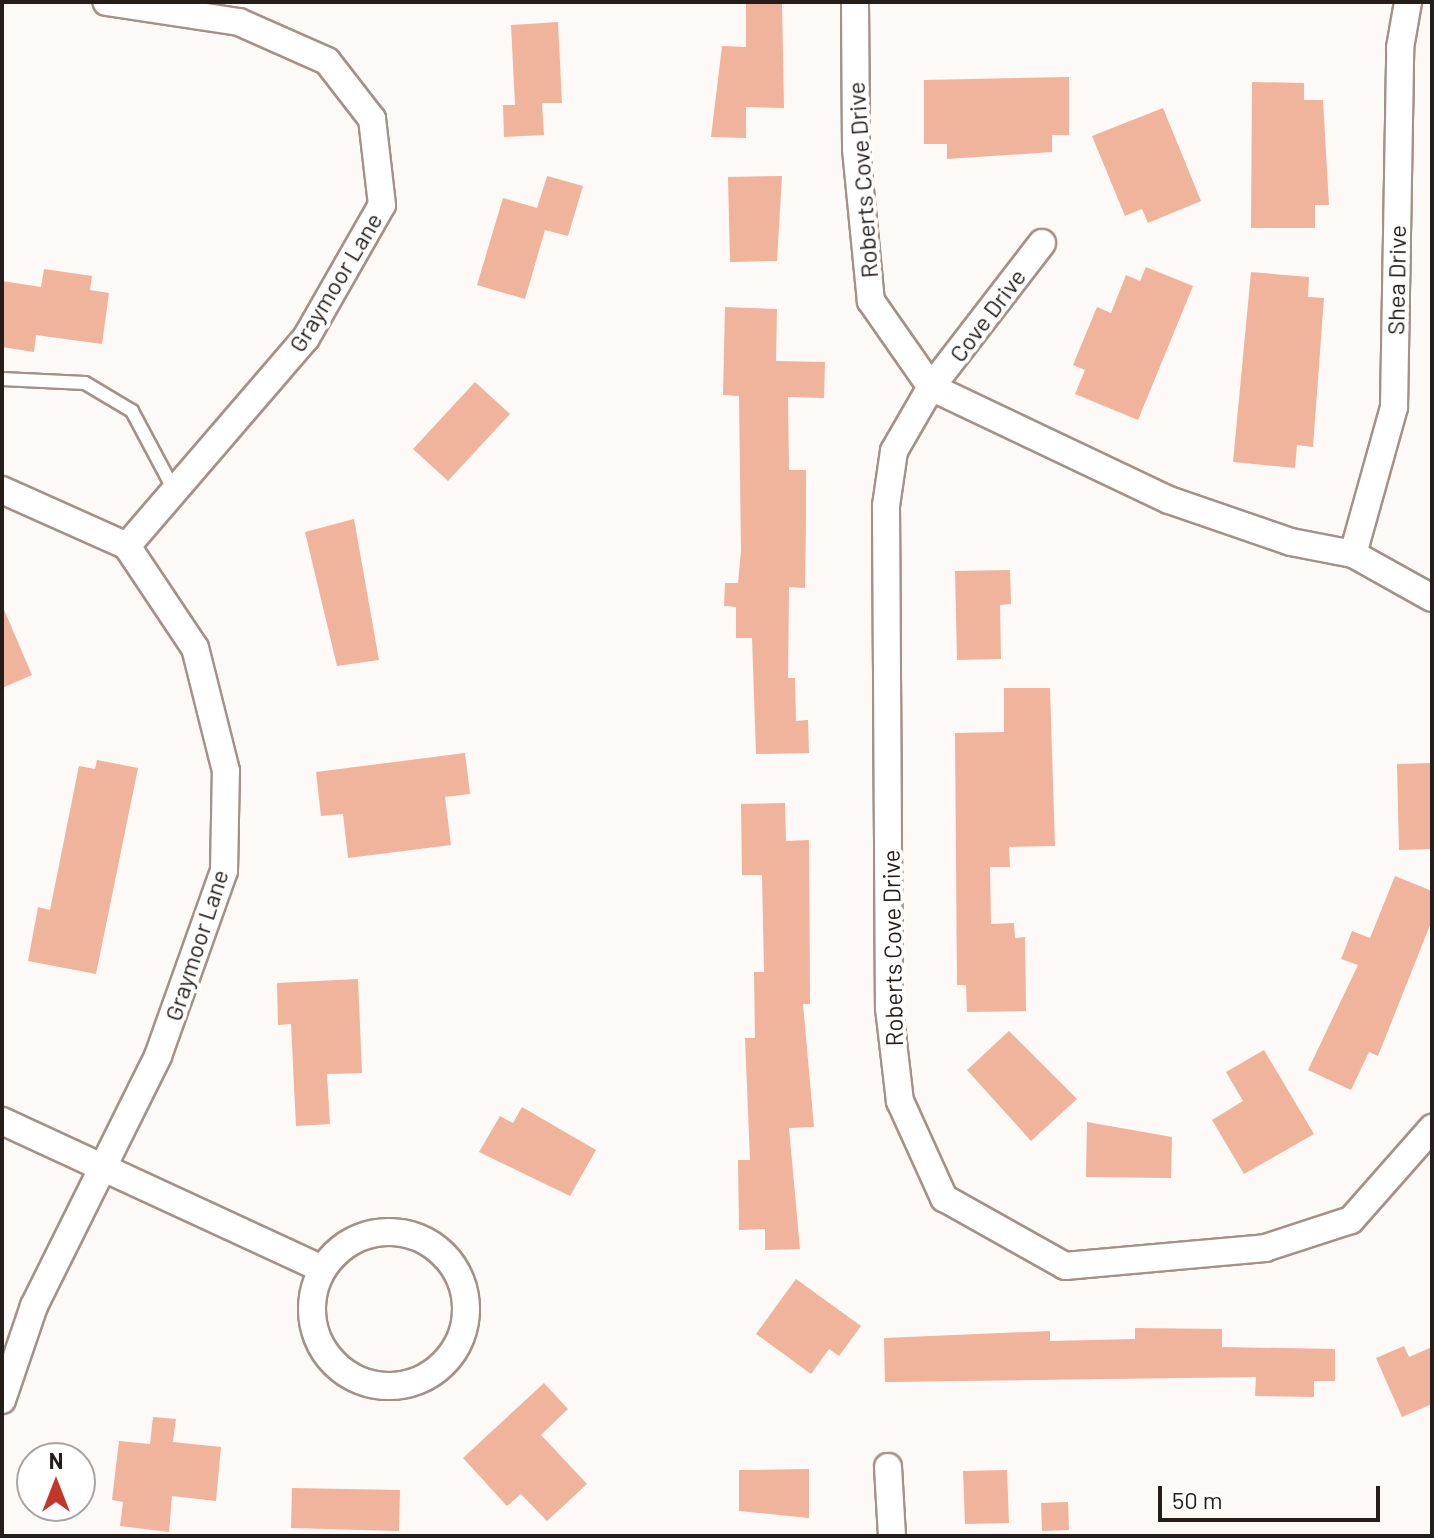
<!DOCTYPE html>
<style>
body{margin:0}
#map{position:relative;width:1434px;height:1538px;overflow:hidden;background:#fdf9f7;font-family:Barlow,sans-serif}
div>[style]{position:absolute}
.building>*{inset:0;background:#f0b39b}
.roads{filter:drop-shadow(2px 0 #a49189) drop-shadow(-2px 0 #a49189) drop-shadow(0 2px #a49189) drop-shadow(0 -2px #a49189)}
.service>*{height:12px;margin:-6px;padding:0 6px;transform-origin:6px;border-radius:6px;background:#fff}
.minor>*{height:26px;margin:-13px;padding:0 13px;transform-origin:13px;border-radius:13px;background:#fff}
.minor>.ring{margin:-13px;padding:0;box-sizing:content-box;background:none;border:26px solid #fff;border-radius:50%}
span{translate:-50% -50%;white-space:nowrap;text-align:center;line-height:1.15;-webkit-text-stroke:8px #fff;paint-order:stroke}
.street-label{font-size:24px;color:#241d1a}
.frame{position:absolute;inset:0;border:4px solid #241d1a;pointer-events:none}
.north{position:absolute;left:16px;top:1442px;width:80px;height:80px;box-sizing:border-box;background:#fff;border:2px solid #a7a5a3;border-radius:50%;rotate:0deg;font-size:22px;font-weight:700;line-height:32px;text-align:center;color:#241d1a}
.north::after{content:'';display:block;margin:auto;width:28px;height:36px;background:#c4362b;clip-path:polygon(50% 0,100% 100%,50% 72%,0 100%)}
.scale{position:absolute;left:1158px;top:1486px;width:222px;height:36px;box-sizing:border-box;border:4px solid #241d1a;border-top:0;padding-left:10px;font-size:24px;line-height:28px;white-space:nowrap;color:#241d1a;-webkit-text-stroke:6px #fff;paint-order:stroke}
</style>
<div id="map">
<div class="building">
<div style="clip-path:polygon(746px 2px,782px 2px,784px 108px,746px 107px,746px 138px,711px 137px,722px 46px,746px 47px)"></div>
<div style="clip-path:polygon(558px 22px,562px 103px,542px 103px,544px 135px,504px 137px,503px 105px,515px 105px,511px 25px)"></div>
<div style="clip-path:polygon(1069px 77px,1069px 135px,1052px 135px,1052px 152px,947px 159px,947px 144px,924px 144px,924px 80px)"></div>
<div style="clip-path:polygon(1252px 82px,1304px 83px,1304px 100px,1323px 100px,1329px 205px,1315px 205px,1315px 228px,1251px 228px)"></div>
<div style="clip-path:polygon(1163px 108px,1201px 201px,1148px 223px,1142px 209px,1125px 216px,1092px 136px)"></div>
<div style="clip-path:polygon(547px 176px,583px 186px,568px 236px,545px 230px,525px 299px,477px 285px,503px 198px,537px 208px)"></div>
<div style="clip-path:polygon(782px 176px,777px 261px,730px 262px,728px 177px)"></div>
<div style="clip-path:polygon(1146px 267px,1193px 286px,1138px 420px,1075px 394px,1085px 370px,1073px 365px,1097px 307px,1111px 313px,1126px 275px,1140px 281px)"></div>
<div style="clip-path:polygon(44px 269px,92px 276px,90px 290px,109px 293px,102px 344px,36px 335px,34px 352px,2px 347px,2px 281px,41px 287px)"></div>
<div style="clip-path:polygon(1251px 272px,1309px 277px,1308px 297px,1324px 298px,1313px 447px,1297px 445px,1295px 468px,1233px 462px)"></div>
<div style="clip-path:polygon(725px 307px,777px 309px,776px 361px,825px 362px,824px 398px,788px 397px,789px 470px,806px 470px,806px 517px,805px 588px,789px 587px,788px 678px,795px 678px,796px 721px,808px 720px,809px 753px,756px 754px,752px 638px,736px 638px,736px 607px,724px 606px,725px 583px,738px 583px,741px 551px,739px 396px,723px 395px)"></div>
<div style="clip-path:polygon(475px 382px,510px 414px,448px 481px,413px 449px)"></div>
<div style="clip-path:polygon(354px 519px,379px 660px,337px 666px,305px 532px)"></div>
<div style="clip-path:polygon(1010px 570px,1011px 604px,1000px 605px,1001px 659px,957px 660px,955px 571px)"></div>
<div style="clip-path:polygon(2px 605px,32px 675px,2px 688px)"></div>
<div style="clip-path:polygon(1004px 688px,1050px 688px,1055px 846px,1009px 847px,1010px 867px,990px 867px,991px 924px,1014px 923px,1015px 938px,1025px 937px,1026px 1011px,967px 1012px,966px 985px,957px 985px,955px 733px,1004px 732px)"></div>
<div style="clip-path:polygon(465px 753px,470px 794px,445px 797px,451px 845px,348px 858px,343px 814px,321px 816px,316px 772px)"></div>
<div style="clip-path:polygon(97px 760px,138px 768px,96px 974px,28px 961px,38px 907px,50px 910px,79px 766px,95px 769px)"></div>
<div style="clip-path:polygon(1432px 763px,1432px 849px,1399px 850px,1397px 764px)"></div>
<div style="clip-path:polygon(785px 803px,786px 841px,809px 840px,810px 1004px,803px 1004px,814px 1127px,789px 1128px,800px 1249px,765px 1250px,765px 1229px,739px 1230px,738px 1160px,750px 1160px,745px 1038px,755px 1038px,754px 972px,764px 972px,762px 875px,742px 875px,741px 804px)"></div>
<div style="clip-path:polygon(1395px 876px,1432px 891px,1432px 920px,1378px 1056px,1369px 1052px,1351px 1090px,1308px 1070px,1358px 965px,1341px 959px,1352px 931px,1370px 938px)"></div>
<div style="clip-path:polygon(358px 979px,362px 1073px,327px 1074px,330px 1124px,296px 1126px,291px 1024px,278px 1025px,277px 983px)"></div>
<div style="clip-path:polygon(1009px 1031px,1077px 1099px,1031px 1141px,967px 1070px)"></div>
<div style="clip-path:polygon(1264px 1050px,1314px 1134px,1244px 1174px,1212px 1120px,1243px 1101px,1226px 1072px)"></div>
<div style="clip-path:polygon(522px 1107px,596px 1150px,570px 1196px,479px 1152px,500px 1116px,513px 1123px)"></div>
<div style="clip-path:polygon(1087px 1122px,1172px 1137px,1171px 1178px,1086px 1177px)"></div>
<div style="clip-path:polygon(796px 1279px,861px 1326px,839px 1356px,829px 1349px,811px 1374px,756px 1334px)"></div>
<div style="clip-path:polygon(1135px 1328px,1222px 1329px,1222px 1347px,1335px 1349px,1335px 1381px,1314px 1381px,1314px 1397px,1255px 1396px,1256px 1377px,885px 1382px,884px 1338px,1050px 1331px,1050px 1341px,1135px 1339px)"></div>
<div style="clip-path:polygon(1404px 1346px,1409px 1357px,1432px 1347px,1432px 1404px,1402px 1417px,1376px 1358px)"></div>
<div style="clip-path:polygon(544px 1383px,568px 1409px,541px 1435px,587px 1484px,547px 1521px,521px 1494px,507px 1506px,463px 1458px)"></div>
<div style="clip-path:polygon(153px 1417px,176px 1419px,173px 1442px,221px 1447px,216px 1501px,172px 1496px,169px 1532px,120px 1526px,123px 1502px,112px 1500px,119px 1441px,150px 1444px)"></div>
<div style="clip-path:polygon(809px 1469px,809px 1518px,739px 1511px,739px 1470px)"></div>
<div style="clip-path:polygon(1007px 1470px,1009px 1523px,965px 1524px,963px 1471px)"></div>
<div style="clip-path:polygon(292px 1488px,400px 1490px,399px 1531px,291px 1528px)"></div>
<div style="clip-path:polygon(1068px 1502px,1069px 1530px,1042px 1531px,1041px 1503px)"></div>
</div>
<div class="roads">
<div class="service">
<div style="left:2px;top:379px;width:83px;rotate:2.8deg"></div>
<div style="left:85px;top:383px;width:55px;rotate:30.8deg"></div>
<div style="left:132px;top:411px;width:89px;rotate:62deg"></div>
</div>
<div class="minor">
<div style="left:855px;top:2px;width:147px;rotate:89.6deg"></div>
<div style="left:856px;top:149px;width:153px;rotate:84.4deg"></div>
<div style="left:871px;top:301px;width:105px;rotate:55.1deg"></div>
<div style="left:931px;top:387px;width:263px;rotate:25.4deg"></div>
<div style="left:1169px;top:500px;width:129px;rotate:19deg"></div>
<div style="left:1291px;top:542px;width:63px;rotate:11deg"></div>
<div style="left:1353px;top:554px;width:90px;rotate:29.1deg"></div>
<div style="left:1042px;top:243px;width:182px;rotate:127.6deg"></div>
<div style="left:931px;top:387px;width:74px;rotate:120deg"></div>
<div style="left:894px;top:451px;width:56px;rotate:98.3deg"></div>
<div style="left:886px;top:506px;width:502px;rotate:89.66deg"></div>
<div style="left:889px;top:1008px;width:94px;rotate:83.3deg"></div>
<div style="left:900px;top:1101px;width:107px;rotate:65.6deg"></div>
<div style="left:944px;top:1198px;width:139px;rotate:29.3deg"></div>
<div style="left:1065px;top:1266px;width:201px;rotate:-5.1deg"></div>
<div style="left:1265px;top:1248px;width:90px;rotate:-18deg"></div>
<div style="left:1351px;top:1220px;width:123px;rotate:-48.6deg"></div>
<div style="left:2px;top:490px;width:137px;rotate:24.1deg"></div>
<div style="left:1353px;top:554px;width:153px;rotate:-74.4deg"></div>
<div style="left:1394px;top:407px;width:359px;rotate:-89deg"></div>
<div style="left:1400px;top:48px;width:47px;rotate:-80.1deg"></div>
<div style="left:2px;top:1121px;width:353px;rotate:24.8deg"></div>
<div class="ring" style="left:312px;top:1232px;width:128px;height:128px"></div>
<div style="left:2px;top:1400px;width:99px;rotate:-71.2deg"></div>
<div style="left:34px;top:1306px;width:279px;rotate:-63.6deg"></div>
<div style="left:158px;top:1056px;width:196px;rotate:-70.4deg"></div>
<div style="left:224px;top:871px;width:100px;rotate:-88.9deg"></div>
<div style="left:226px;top:771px;width:127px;rotate:-104.1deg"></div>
<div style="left:195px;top:648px;width:123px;rotate:-123.7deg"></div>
<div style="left:127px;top:546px;width:274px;rotate:-49.3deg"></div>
<div style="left:306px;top:338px;width:153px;rotate:-60.3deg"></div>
<div style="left:382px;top:205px;width:87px;rotate:-96.6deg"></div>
<div style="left:372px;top:119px;width:73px;rotate:-127.8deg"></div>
<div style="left:327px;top:61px;width:96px;rotate:-156.1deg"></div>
<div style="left:239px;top:22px;width:134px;rotate:-171.4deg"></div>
<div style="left:888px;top:1467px;width:69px;rotate:86.7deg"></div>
</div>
</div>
<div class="street-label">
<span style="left:862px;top:180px;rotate:-94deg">Roberts Cove Drive</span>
<span style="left:1396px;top:280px;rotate:-89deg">Shea Drive</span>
<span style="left:335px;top:282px;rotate:-59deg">Graymoor Lane</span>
<span style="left:987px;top:315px;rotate:-53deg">Cove Drive</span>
<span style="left:196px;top:945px;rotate:-72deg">Graymoor Lane</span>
<span style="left:892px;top:948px;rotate:-91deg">Roberts Cove Drive</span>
</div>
<div class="frame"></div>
<div class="north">N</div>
<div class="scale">50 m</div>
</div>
